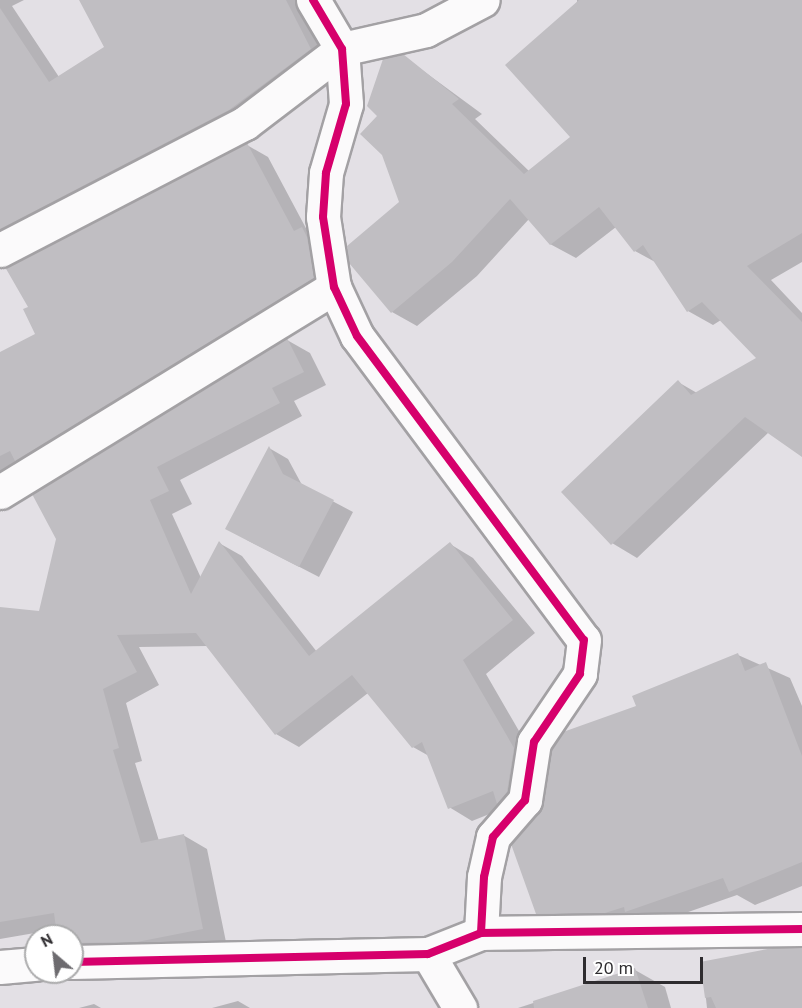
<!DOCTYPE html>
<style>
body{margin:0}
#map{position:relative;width:802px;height:1008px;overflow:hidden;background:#e3e0e5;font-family:"PT Sans",sans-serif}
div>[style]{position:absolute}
.shadow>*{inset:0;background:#0003}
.building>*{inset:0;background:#c0bec2}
.roads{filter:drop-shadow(2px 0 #a3a1a4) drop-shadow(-2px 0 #a3a1a4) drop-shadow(0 2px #a3a1a4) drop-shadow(0 -2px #a3a1a4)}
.street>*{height:33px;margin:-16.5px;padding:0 16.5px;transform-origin:16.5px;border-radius:16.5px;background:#fbfafb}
.cycleway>*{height:8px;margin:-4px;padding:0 4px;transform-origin:4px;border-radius:4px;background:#d6006c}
span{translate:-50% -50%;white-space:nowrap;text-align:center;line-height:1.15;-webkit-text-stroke:6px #fff;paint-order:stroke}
.north{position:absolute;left:24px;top:924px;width:60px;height:60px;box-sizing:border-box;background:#fff;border:2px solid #ababac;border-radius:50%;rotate:332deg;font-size:16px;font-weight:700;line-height:24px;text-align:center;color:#2e2c2f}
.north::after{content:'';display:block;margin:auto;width:21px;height:27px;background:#6d6b6f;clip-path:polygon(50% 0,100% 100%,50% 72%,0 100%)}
.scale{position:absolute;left:583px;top:957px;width:120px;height:27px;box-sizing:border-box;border:3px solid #2e2c2f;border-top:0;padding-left:8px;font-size:18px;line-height:21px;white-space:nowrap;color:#2e2c2f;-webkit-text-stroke:4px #fff;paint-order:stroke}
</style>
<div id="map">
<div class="shadow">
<div style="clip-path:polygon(0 0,24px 0,12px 6px,59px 77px,106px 47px,81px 0,300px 0,334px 63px,0 247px)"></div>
<div style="clip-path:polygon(577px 0,802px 0,802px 262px,771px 280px,802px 313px,802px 455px,769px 432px,637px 558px,612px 543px,678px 382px,697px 393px,759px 359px,721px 320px,713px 325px,688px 311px,657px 263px,635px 251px,616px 227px,576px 258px,550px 244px,529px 219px,477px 276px,417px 326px,392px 312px,400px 203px,379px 116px,403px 56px,482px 114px,475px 119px,529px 171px,572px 137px)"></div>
<div style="clip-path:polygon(247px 145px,268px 157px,308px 232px,323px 240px,334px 290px,0 478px,0 353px,37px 335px)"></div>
<div style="clip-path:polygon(287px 340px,310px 353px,326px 385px,294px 401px,302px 416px,180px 480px,192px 504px,172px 514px,201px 578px,219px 543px,242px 556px,317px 652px,450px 544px,473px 558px,535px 633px,486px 674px,537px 762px,507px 807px,472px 821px,449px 807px,429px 756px,413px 747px,368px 693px,299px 747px,276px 734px,208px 646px,139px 647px,159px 685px,126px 703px,142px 761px,135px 763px,159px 841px,183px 835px,207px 849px,226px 942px,84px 962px,72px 955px,72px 936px,59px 936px,58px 929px,0 939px,0 609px,40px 612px,57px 538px)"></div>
<div style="clip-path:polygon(269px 448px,288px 459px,302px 485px,353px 512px,319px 577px,247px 540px)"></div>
<div style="clip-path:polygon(738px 655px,790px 678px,802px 706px,802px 886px,755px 905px,737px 895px,651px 925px,561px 927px,537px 913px,638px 707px)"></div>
<div style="clip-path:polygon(802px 949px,802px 1008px,707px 1008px,702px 963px)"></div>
<div style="clip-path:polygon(635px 970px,665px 987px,671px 1008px,518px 1008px)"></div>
<div style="clip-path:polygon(238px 1001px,250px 1008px,212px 1008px)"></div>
<div style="clip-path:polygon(94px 1004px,101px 1008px,79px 1008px)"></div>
</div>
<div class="building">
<div style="clip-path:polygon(79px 0,286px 0,311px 49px,229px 110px,0 229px,0 8px,49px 82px,104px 47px)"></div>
<div style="clip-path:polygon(579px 0,802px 0,802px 233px,747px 266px,802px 322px,802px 457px,745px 417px,611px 545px,561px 492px,678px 380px,691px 395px,756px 358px,702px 302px,687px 312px,643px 245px,634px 252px,599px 207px,550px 245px,510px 199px,452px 262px,391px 313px,349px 263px,347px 246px,399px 202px,382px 155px,360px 134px,377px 116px,367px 106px,383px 59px,403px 54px,459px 99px,452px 104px,524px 174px,570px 137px,505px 65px)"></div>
<div style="clip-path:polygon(247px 143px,294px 231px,302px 227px,307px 237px,314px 278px,15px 461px,10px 451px,0 456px,0 352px,35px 334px,23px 309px,28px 307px,5px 267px)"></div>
<div style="clip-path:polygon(287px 338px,304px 372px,272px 388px,280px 403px,157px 467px,169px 491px,150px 500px,191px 594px,219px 541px,309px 656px,450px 542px,513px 620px,463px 660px,514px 748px,507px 792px,497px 804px,493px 791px,448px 809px,422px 742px,412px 748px,352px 675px,275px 735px,196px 633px,117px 635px,137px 672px,103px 689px,119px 748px,113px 750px,141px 843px,184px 834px,203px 929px,137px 942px,72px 943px,72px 936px,57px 936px,54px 913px,0 922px,0 607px,39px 611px,56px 539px,32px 494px)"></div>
<div style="clip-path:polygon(269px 446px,283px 474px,334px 500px,299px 567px,225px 529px)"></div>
<div style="clip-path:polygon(738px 653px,745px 671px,766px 662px,802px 756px,802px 862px,729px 892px,723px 878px,625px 912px,624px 907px,605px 913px,536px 914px,511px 844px,543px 803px,552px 749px,563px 732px,636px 706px,632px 696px)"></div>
<div style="clip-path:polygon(773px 948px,802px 948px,802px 1008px,716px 1008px,711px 997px,705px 998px,700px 962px)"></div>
<div style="clip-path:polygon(635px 968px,648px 1008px,534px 1008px,533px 1001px)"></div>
</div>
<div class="roads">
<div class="street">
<div style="left:313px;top:0;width:57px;rotate:59.4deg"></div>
<div style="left:342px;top:49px;width:55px;rotate:85.8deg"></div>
<div style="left:346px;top:104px;width:72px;rotate:106.2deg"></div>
<div style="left:326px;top:173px;width:44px;rotate:93.9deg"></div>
<div style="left:323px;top:217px;width:71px;rotate:81.1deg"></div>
<div style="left:334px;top:287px;width:54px;rotate:64.9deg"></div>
<div style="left:357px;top:336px;width:379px;rotate:53.3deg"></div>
<div style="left:584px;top:640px;width:34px;rotate:97deg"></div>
<div style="left:580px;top:674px;width:82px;rotate:124.1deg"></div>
<div style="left:534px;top:742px;width:59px;rotate:98.8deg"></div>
<div style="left:525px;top:800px;width:49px;rotate:130.9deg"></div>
<div style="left:493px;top:837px;width:41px;rotate:102.7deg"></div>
<div style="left:484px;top:877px;width:56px;rotate:93.1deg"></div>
<div style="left:0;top:250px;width:276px;rotate:-27.4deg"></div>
<div style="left:245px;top:123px;width:122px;rotate:-37.3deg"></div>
<div style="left:342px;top:49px;width:86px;rotate:-12.7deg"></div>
<div style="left:426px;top:30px;width:64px;rotate:-27.8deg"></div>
<div style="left:0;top:492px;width:392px;rotate:-31.5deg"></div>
<div style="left:428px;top:954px;width:63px;rotate:59.3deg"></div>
<div style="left:72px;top:962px;width:356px;rotate:-1.3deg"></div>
<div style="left:428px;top:954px;width:57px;rotate:-21.6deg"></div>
<div style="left:481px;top:933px;width:321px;rotate:-0.7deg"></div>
<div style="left:0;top:967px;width:36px;rotate:-5deg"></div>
</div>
</div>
<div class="cycleway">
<div style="left:313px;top:0;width:57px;rotate:59.4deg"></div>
<div style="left:342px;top:49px;width:55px;rotate:85.8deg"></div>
<div style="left:346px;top:104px;width:72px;rotate:106.2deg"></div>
<div style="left:326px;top:173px;width:44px;rotate:93.9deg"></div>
<div style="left:323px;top:217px;width:71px;rotate:81.1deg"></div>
<div style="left:334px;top:287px;width:54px;rotate:64.9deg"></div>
<div style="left:357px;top:336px;width:379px;rotate:53.3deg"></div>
<div style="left:584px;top:640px;width:34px;rotate:97deg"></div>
<div style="left:580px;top:674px;width:82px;rotate:124.1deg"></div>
<div style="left:534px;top:742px;width:59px;rotate:98.8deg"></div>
<div style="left:525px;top:800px;width:49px;rotate:130.9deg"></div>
<div style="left:493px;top:837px;width:41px;rotate:102.7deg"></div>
<div style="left:484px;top:877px;width:56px;rotate:93.1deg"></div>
<div style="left:72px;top:962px;width:356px;rotate:-1.3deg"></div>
<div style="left:428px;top:954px;width:57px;rotate:-21.6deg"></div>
<div style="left:481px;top:933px;width:321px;rotate:-0.7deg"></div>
</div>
<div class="north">N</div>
<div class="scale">20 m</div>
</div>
